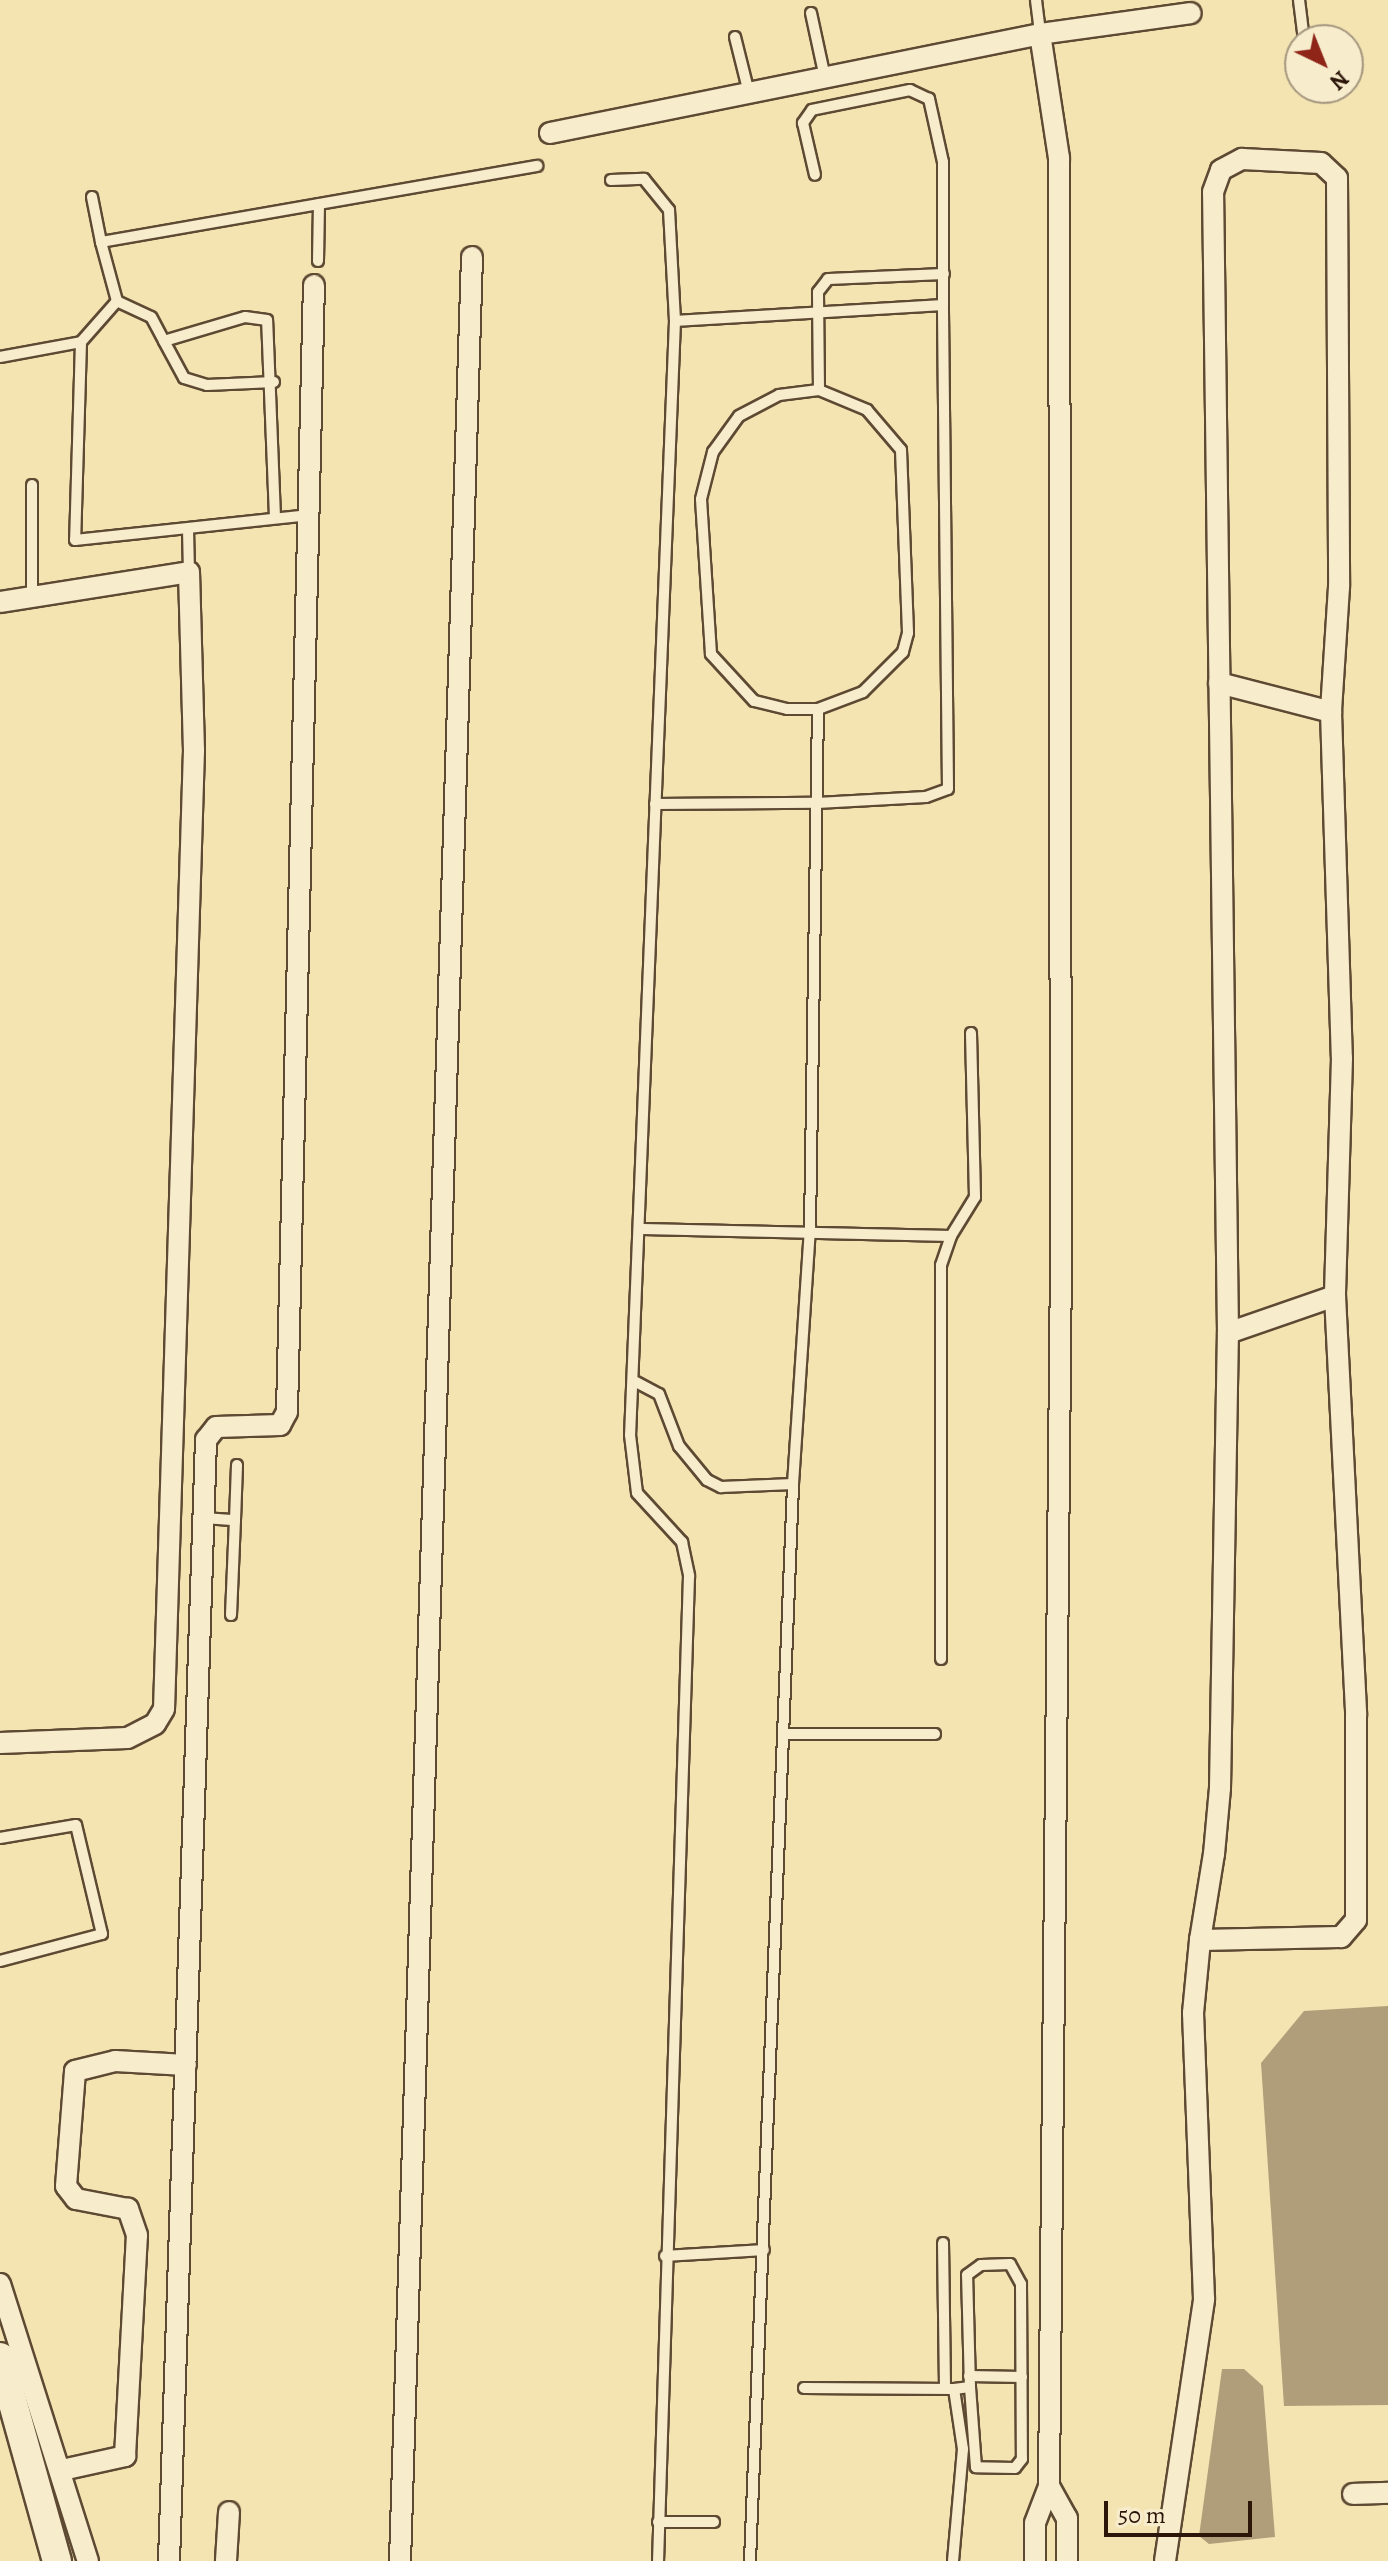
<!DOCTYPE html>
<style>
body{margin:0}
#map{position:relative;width:1388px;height:2561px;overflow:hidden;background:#f3e4b2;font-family:Alegreya,serif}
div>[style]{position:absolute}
.water>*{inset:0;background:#af9e79}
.roads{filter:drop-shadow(2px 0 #5e4933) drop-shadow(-2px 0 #5e4933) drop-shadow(0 2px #5e4933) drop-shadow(0 -2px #5e4933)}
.service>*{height:10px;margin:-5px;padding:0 5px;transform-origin:5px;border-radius:5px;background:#f7edcd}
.minor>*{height:20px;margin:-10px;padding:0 10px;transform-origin:10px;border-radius:10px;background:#f7edcd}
.secondary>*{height:28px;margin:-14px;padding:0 14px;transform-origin:14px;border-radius:14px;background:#f7edcd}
span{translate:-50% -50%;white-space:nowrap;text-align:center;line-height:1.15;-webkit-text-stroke:7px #f7edcd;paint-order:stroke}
.north{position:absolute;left:1284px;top:24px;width:80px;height:80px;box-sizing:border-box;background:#f7edcd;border:2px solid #a6977f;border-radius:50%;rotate:137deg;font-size:22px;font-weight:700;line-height:32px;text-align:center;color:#2c1509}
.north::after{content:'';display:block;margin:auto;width:28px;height:36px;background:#8f2418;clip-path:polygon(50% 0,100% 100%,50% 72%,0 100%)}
.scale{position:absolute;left:1104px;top:2501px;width:148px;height:36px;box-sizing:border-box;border:4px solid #2c1509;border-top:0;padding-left:10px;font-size:24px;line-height:28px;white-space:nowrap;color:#2c1509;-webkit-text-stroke:6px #f7edcd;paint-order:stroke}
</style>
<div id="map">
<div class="water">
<div style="clip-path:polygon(1388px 2006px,1388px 2405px,1284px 2406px,1261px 2063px,1304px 2011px)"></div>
<div style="clip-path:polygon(1222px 2369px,1244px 2369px,1263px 2386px,1275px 2537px,1209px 2544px,1199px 2536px)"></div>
</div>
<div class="roads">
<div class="service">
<div style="left:1036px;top:0;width:34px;rotate:83deg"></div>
<div style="left:1299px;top:0;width:40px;rotate:82.9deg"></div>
<div style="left:811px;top:13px;width:66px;rotate:77.8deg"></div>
<div style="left:735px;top:37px;width:58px;rotate:76deg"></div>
<div style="left:611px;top:180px;width:33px;rotate:-2deg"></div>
<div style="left:644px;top:179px;width:40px;rotate:51deg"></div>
<div style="left:669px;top:210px;width:111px;rotate:86.9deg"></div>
<div style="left:675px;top:321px;width:1115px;rotate:92.31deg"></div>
<div style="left:630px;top:1435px;width:58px;rotate:83.1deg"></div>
<div style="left:637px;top:1493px;width:67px;rotate:47.4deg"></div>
<div style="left:682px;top:1542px;width:35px;rotate:78deg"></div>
<div style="left:689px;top:1576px;width:985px;rotate:91.8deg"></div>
<div style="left:92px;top:197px;width:46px;rotate:78.7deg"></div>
<div style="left:318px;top:261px;width:57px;rotate:-89deg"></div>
<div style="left:675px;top:321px;width:268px;rotate:-3.4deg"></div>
<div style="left:943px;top:305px;width:143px;rotate:-90deg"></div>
<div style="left:943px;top:162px;width:65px;rotate:-102.5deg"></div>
<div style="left:929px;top:99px;width:21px;rotate:-155deg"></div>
<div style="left:910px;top:90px;width:100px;rotate:168.5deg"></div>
<div style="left:812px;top:110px;width:16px;rotate:125deg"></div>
<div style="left:803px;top:123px;width:53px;rotate:77deg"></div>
<div style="left:164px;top:341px;width:42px;rotate:61.6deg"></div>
<div style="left:184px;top:378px;width:24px;rotate:17deg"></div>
<div style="left:207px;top:385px;width:67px;rotate:-2.6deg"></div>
<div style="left:81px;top:342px;width:198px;rotate:91.7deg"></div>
<div style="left:75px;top:540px;width:236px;rotate:-6.1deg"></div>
<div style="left:0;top:357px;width:82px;rotate:-10.5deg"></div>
<div style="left:81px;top:342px;width:55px;rotate:-48.7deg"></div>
<div style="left:819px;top:390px;width:52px;rotate:22.6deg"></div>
<div style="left:867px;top:410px;width:52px;rotate:49.6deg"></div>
<div style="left:901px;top:450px;width:183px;rotate:87.8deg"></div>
<div style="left:908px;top:633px;width:20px;rotate:105deg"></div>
<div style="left:903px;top:652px;width:57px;rotate:135deg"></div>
<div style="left:863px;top:692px;width:48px;rotate:159.3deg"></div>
<div style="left:818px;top:709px;width:31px;rotate:180deg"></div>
<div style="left:787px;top:709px;width:34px;rotate:-166deg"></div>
<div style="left:754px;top:701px;width:64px;rotate:-132.5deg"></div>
<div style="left:711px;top:654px;width:155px;rotate:-93.7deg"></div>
<div style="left:701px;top:499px;width:49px;rotate:-75.7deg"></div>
<div style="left:713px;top:452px;width:44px;rotate:-54.2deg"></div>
<div style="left:739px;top:416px;width:45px;rotate:-27.7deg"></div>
<div style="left:779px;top:395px;width:40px;rotate:-7.1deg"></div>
<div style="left:819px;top:390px;width:98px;rotate:-90.6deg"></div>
<div style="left:818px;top:292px;width:16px;rotate:-52deg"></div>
<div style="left:828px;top:279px;width:116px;rotate:-2.5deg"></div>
<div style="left:32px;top:485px;width:111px;rotate:90deg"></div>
<div style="left:275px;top:517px;width:197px;rotate:-92.3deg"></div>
<div style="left:267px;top:320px;width:22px;rotate:-172deg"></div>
<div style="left:245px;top:317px;width:84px;rotate:163.5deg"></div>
<div style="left:164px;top:341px;width:27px;rotate:-118deg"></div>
<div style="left:151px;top:317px;width:38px;rotate:-155deg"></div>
<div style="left:117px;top:301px;width:61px;rotate:-105.2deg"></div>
<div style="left:101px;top:242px;width:443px;rotate:-9.9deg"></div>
<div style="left:188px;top:529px;width:43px;rotate:88.7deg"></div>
<div style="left:655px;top:804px;width:162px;rotate:-0.4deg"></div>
<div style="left:817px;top:803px;width:109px;rotate:-3.2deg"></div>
<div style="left:926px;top:797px;width:23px;rotate:-20deg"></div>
<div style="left:948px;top:789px;width:484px;rotate:-90.6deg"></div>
<div style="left:643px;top:1229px;width:308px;rotate:1.3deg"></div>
<div style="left:951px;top:1236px;width:31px;rotate:109deg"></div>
<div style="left:941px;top:1265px;width:394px;rotate:90deg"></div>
<div style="left:951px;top:1236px;width:46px;rotate:-58.4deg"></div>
<div style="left:975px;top:1197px;width:164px;rotate:-91.4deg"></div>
<div style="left:636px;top:1382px;width:26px;rotate:28deg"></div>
<div style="left:659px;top:1394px;width:56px;rotate:69deg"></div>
<div style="left:679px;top:1446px;width:44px;rotate:50.5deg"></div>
<div style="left:707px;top:1480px;width:16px;rotate:27deg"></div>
<div style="left:721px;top:1487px;width:72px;rotate:-2.4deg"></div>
<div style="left:204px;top:1518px;width:31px;rotate:4deg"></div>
<div style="left:235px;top:1520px;width:55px;rotate:-87.9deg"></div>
<div style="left:231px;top:1615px;width:95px;rotate:-87.6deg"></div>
<div style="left:783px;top:1734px;width:152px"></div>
<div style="left:0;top:1838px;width:77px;rotate:-9.7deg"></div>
<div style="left:76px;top:1825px;width:112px;rotate:76.6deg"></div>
<div style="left:102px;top:1934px;width:106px;rotate:165.2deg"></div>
<div style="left:943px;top:2243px;width:144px;rotate:89.2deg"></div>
<div style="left:665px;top:2256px;width:99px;rotate:-3.5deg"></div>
<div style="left:969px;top:2376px;width:53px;rotate:1.1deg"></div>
<div style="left:804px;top:2388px;width:150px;rotate:0.4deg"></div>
<div style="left:954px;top:2389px;width:61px;rotate:81.5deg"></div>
<div style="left:963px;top:2449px;width:112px;rotate:95.1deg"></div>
<div style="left:954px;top:2389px;width:16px;rotate:-7deg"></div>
<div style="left:970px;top:2387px;width:112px;rotate:-91.5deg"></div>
<div style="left:967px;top:2275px;width:17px;rotate:-36deg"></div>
<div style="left:981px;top:2265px;width:29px;rotate:-2deg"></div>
<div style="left:1010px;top:2264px;width:23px;rotate:61deg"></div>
<div style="left:1021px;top:2284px;width:175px;rotate:89.7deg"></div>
<div style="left:1022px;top:2459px;width:11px;rotate:128deg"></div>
<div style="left:1015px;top:2468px;width:39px;rotate:-179deg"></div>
<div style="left:976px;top:2467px;width:80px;rotate:-94.3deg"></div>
<div style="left:658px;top:2522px;width:56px"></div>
<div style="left:750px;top:2561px;width:1078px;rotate:-87.71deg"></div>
<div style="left:793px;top:1484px;width:257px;rotate:-86.2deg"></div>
<div style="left:810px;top:1228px;width:519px;rotate:-89.12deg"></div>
</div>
<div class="minor">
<div style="left:550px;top:133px;width:500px;rotate:-11.4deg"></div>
<div style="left:1040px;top:34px;width:152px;rotate:-7.9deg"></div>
<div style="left:0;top:602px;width:191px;rotate:-9deg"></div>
<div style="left:189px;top:572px;width:178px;rotate:88.4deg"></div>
<div style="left:194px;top:750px;width:959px;rotate:91.79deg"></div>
<div style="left:164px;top:1709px;width:17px;rotate:121deg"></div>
<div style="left:155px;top:1724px;width:31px;rotate:153deg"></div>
<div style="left:127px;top:1738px;width:127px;rotate:177.7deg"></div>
<div style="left:1219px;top:683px;width:116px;rotate:14.5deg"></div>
<div style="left:1228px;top:1333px;width:113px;rotate:-19.1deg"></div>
<div style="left:0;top:2284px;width:291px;rotate:72.4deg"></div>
<div style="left:62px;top:2470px;width:65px;rotate:-12.5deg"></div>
<div style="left:125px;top:2456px;width:221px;rotate:-86.9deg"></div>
<div style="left:137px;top:2235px;width:28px;rotate:-109deg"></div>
<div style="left:128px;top:2209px;width:53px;rotate:-169.1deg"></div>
<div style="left:76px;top:2199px;width:16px;rotate:-128deg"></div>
<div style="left:66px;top:2186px;width:115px;rotate:-85.5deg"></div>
<div style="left:75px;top:2071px;width:41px;rotate:-14deg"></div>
<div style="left:115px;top:2061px;width:71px;rotate:3.2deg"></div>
<div style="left:1049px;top:2486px;width:37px;rotate:61deg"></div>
<div style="left:1067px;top:2518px;width:43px;rotate:90deg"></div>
<div style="left:1353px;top:2494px;width:35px;rotate:-2deg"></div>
<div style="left:169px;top:2561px;width:1122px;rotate:-88.11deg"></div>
<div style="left:206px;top:1440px;width:16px;rotate:-52deg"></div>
<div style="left:216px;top:1427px;width:64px;rotate:-1.8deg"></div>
<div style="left:280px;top:1425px;width:15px;rotate:-62deg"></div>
<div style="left:287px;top:1412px;width:1127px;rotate:-88.63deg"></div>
<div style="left:226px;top:2561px;width:49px;rotate:-86.5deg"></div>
<div style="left:400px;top:2561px;width:2305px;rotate:-88.21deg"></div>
<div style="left:1035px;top:2561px;width:38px;rotate:-90deg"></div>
<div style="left:1035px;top:2523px;width:40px;rotate:-69deg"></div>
<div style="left:1049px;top:2486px;width:1223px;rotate:-89.44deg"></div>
<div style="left:1061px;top:1263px;width:1105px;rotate:-90.1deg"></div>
<div style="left:1059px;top:158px;width:125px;rotate:-98.7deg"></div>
<div style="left:1165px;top:2561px;width:265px;rotate:-81.5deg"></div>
<div style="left:1204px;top:2299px;width:286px;rotate:-92.2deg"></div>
<div style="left:1193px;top:2013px;width:73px;rotate:-84.5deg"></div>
<div style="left:1200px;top:1940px;width:87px;rotate:-80.8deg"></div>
<div style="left:1214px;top:1854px;width:66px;rotate:-84.8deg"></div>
<div style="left:1220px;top:1788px;width:455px;rotate:-89deg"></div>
<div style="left:1228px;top:1333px;width:1141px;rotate:-90.75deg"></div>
<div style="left:1213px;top:192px;width:23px;rotate:-70deg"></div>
<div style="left:1221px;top:170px;width:24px;rotate:-28deg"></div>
<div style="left:1242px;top:159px;width:79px;rotate:2.9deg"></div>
<div style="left:1321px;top:163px;width:22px;rotate:43deg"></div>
<div style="left:1337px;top:178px;width:409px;rotate:89.7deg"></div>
<div style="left:1339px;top:587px;width:125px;rotate:93.7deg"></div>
<div style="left:1331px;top:712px;width:346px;rotate:88.2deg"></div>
<div style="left:1342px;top:1058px;width:238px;rotate:91.7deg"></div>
<div style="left:1335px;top:1296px;width:420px;rotate:87.1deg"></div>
<div style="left:1356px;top:1715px;width:205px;rotate:90deg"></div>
<div style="left:1356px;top:1920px;width:23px;rotate:131deg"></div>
<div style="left:1341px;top:1937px;width:141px;rotate:178.8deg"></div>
</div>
<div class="secondary">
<div style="left:0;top:2357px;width:212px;rotate:74.4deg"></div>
</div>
</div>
<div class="north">N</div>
<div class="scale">50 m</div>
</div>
